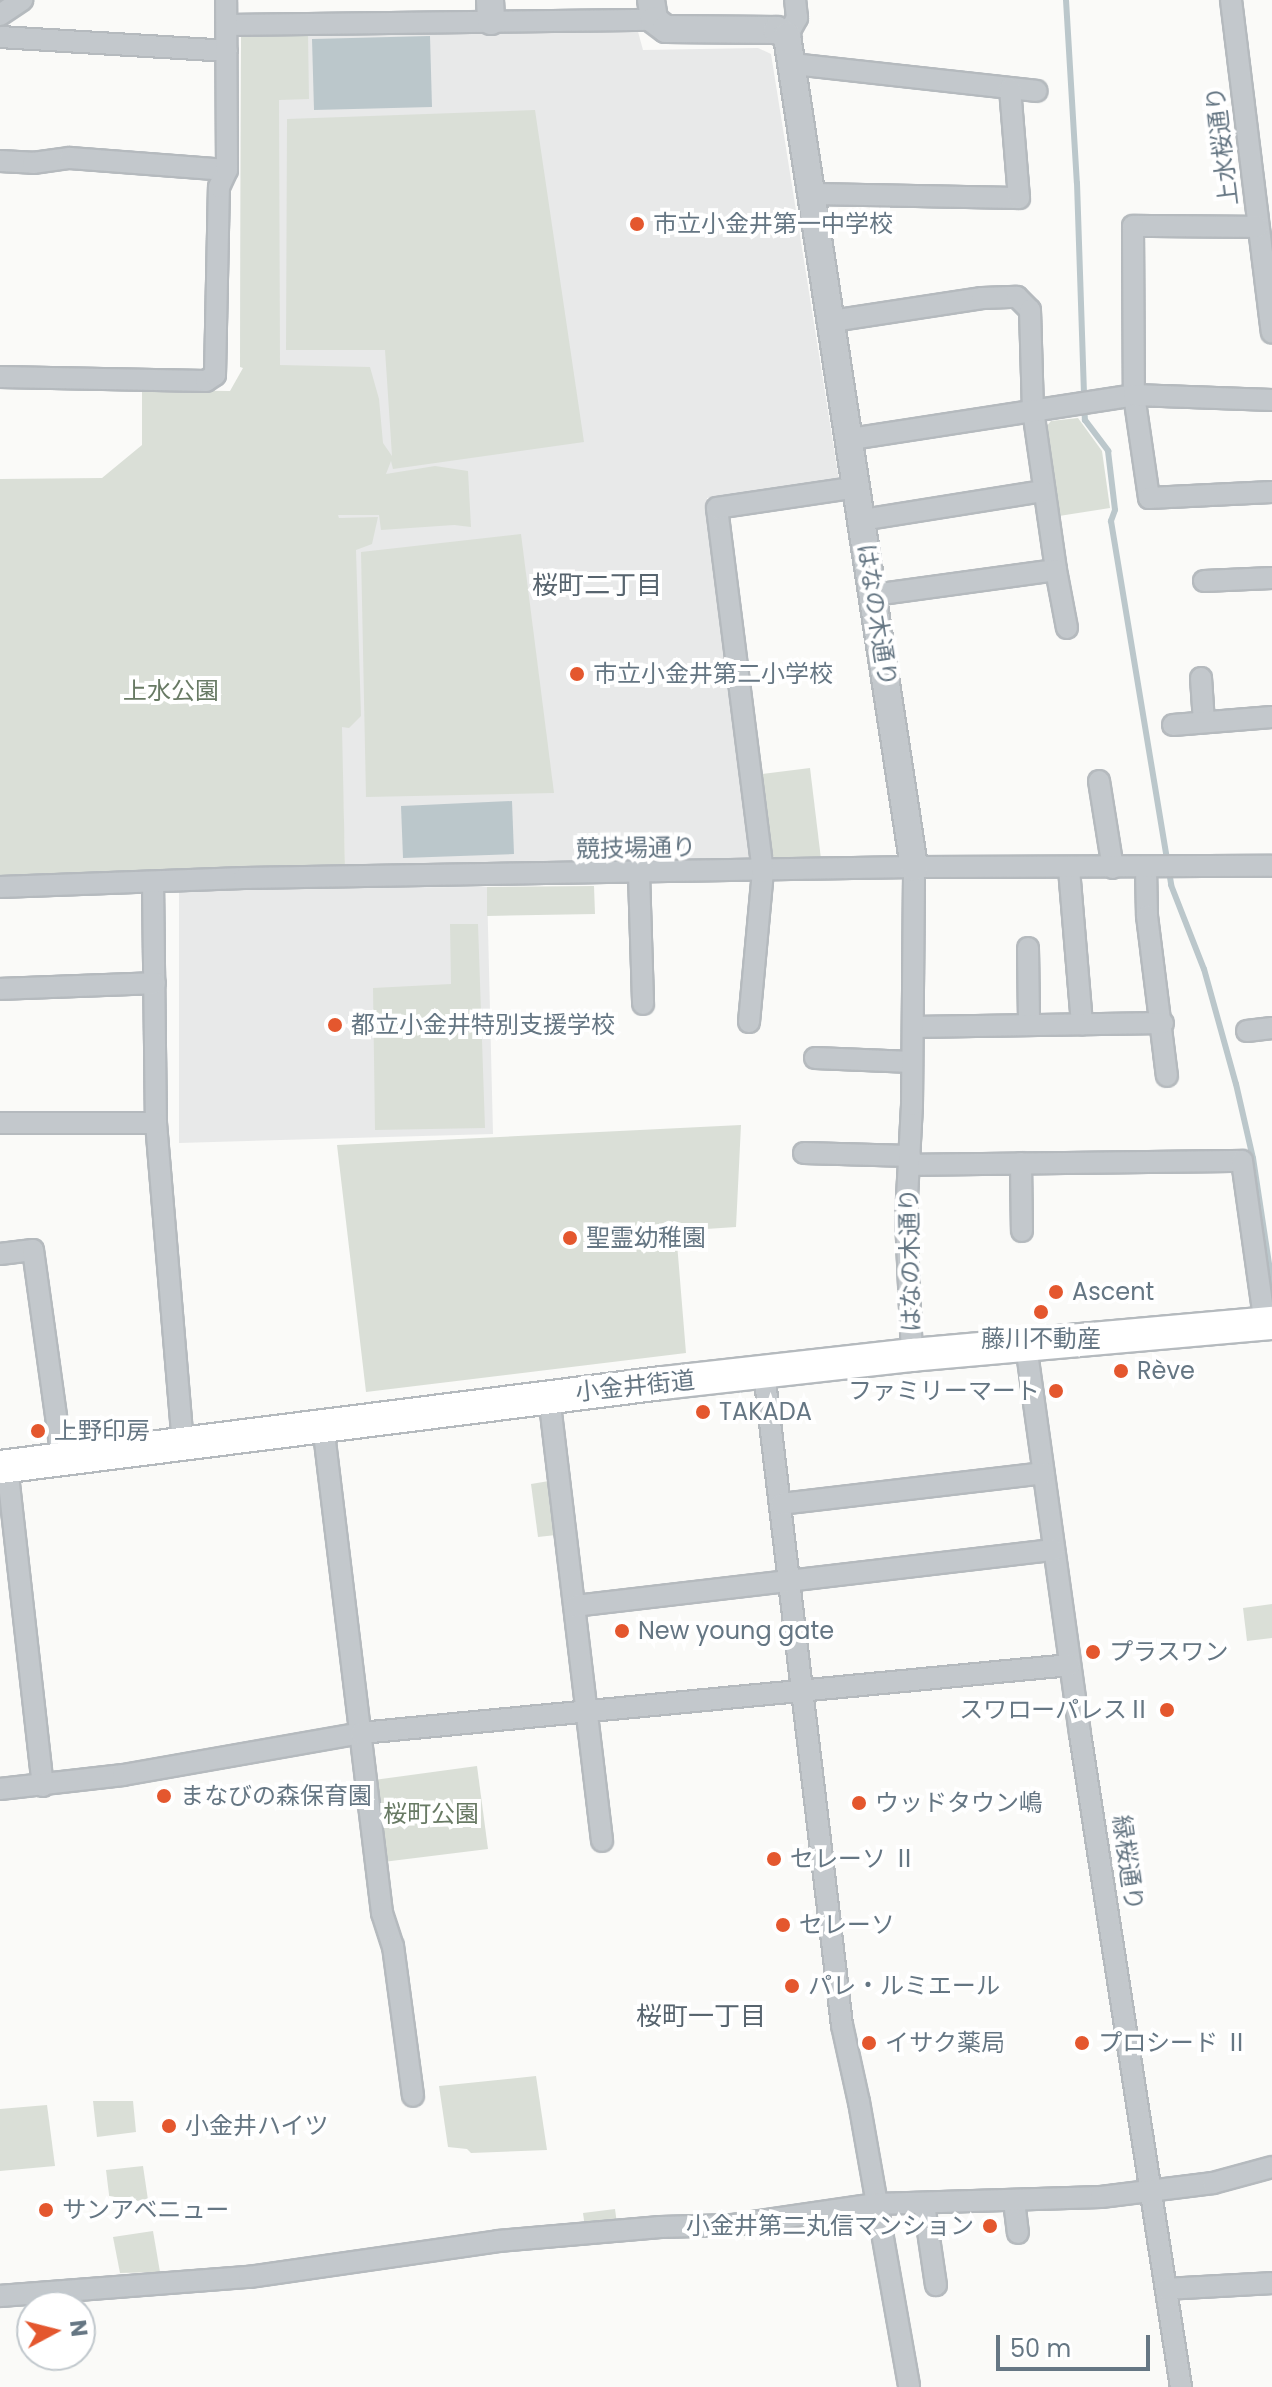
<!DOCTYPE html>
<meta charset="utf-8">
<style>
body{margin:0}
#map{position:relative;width:1272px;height:2387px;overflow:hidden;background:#fafaf8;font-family:Poppins,"Noto Sans JP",sans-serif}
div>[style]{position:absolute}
.built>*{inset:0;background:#e8e9e9}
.green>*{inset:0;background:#dadfd7}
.water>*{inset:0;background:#bbc7cb}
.stream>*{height:6px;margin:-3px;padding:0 3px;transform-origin:3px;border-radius:3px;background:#bbc7cb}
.roads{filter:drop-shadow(2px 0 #b5babe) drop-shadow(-2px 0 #b5babe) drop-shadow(0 2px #b5babe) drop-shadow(0 -2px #b5babe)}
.minor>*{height:20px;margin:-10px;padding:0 10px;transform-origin:10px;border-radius:10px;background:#c3c8cc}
.tertiary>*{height:26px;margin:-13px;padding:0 13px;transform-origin:13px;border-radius:13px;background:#c3c8cc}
.primary>*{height:32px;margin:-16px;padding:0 16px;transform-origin:16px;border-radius:16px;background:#fff}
.dots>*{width:22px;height:22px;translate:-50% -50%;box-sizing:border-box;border:4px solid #fff;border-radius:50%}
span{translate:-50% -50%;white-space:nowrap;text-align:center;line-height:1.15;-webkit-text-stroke:8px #fff;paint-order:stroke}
.street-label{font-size:24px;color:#657683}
.poi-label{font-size:24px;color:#657683}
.left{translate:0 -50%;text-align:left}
.right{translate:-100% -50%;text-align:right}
.park-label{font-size:24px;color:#687a64}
.neighbourhood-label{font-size:26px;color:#57646e}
.north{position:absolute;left:16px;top:2291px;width:80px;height:80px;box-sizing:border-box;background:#fff;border:2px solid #c1c8cd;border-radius:50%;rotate:83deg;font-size:22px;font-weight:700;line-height:32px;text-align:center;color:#657683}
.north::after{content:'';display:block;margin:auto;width:28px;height:36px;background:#e4572e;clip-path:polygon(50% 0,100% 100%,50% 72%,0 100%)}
.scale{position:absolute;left:996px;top:2335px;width:154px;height:36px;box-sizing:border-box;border:4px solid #657683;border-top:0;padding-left:10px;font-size:24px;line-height:28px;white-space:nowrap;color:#657683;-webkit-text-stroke:6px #fff;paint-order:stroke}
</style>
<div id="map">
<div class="built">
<div style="clip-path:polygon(637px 28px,643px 50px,758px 48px,771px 54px,839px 480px,707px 498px,752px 860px,345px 867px,335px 515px,374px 515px,369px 367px,240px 367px,241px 36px)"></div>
<div style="clip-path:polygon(487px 887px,493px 1134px,179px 1143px,179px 888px)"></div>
</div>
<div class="green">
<div style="clip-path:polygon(308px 33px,309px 99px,279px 100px,280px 365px,370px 367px,379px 399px,383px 443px,392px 456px,385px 350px,286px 350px,287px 119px,535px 110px,584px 442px,393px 469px,391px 461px,386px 474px,435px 466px,468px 471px,471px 527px,454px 525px,381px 530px,379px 515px,338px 515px,339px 518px,378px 517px,372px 544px,356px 550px,361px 716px,349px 728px,342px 727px,345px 867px,0 878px,0 479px,102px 478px,142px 445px,142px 390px,230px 391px,243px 368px,240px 367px,241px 36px)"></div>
<div style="clip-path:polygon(1078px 418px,1102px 451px,1110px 508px,1059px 516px,1046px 427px,1051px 421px)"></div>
<div style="clip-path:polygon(521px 534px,554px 793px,366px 797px,361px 552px)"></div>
<div style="clip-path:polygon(810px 768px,821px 859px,780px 862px,771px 854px,761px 774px)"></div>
<div style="clip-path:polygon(594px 886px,595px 914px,487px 916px,487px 887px)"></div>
<div style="clip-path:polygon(450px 924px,478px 924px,485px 1128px,375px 1130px,373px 988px,451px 984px)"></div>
<div style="clip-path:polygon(741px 1125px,736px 1227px,676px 1231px,686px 1353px,366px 1392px,337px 1145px)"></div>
<div style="clip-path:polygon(549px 1481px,556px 1535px,538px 1537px,531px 1484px)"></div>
<div style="clip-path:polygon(1272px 1604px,1272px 1638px,1247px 1641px,1243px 1608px)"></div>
<div style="clip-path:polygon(477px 1766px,488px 1849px,383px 1862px,374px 1780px)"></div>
<div style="clip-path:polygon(536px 2076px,547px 2150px,471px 2153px,467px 2149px,448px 2147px,439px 2086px)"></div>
<div style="clip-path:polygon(93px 2101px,133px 2101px,136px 2132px,97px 2137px)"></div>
<div style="clip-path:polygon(47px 2105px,55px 2166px,0 2171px,0 2109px)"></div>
<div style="clip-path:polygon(143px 2166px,148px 2200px,110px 2203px,106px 2170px)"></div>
<div style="clip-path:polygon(615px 2209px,617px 2224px,585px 2228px,583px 2213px)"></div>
<div style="clip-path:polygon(153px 2231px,160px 2272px,120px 2273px,113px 2237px)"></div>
</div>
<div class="water">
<div style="clip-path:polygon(430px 36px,432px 107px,314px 110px,312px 39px)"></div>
<div style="clip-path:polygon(512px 801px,514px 854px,403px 858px,401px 806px)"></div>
</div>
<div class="stream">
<div style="left:1066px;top:0;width:183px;rotate:86.6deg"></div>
<div style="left:1077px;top:183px;width:237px;rotate:88.1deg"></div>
<div style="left:1085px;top:420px;width:39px;rotate:53deg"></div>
<div style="left:1108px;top:451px;width:59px;rotate:83.2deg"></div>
<div style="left:1115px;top:510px;width:12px;rotate:110deg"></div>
<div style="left:1111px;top:521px;width:369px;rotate:80.6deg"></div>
<div style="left:1171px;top:885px;width:90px;rotate:68.6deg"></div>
<div style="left:1204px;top:969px;width:119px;rotate:74.5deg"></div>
<div style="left:1236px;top:1084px;width:76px;rotate:77.1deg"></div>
<div style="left:1253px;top:1158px;width:126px;rotate:81.4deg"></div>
</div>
<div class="roads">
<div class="minor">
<div style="left:1231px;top:0;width:335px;rotate:83deg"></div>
<div style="left:0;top:15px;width:27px;rotate:-34deg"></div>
<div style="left:227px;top:25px;width:427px;rotate:-0.7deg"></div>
<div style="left:787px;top:36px;width:21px;rotate:-61deg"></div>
<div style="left:797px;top:18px;width:18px;rotate:-96deg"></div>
<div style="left:0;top:37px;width:227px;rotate:3.5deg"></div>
<div style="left:793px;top:64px;width:245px;rotate:6.3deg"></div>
<div style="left:0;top:161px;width:33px;rotate:3deg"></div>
<div style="left:33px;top:163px;width:37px;rotate:-8deg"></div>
<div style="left:70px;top:158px;width:157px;rotate:4.4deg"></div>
<div style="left:812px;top:194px;width:207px;rotate:1.1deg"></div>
<div style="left:1019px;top:198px;width:110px;rotate:-94.7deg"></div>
<div style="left:1258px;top:227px;width:125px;rotate:-179.5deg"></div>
<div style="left:1133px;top:226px;width:169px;rotate:89.7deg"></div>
<div style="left:1134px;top:395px;width:104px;rotate:81.7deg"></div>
<div style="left:1149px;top:498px;width:123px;rotate:-2.8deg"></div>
<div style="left:832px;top:321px;width:152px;rotate:-8.7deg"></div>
<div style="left:982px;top:298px;width:35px;rotate:-2deg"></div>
<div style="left:1017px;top:297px;width:18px;rotate:45deg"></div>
<div style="left:1030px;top:310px;width:100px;rotate:88.3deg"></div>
<div style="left:1033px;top:410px;width:162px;rotate:81.8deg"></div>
<div style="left:1056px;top:570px;width:184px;rotate:172.2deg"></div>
<div style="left:0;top:377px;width:206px;rotate:1.1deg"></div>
<div style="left:206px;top:381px;width:11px;rotate:-34deg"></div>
<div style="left:215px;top:375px;width:188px;rotate:-88.8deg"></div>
<div style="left:219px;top:187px;width:19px;rotate:-65deg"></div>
<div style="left:227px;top:170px;width:170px;rotate:-90.3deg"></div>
<div style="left:851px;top:439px;width:286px;rotate:-8.8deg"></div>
<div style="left:1134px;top:395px;width:138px;rotate:2.1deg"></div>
<div style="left:862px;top:520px;width:184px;rotate:-9.1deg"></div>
<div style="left:1056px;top:570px;width:59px;rotate:79.3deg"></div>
<div style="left:1204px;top:581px;width:68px;rotate:-2.5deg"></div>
<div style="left:1201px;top:678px;width:44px;rotate:86.1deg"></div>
<div style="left:1173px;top:725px;width:99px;rotate:-4.6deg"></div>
<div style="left:1099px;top:781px;width:88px;rotate:80.9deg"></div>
<div style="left:1146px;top:868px;width:48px;rotate:88.8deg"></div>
<div style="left:1147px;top:916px;width:161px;rotate:82.9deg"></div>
<div style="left:1069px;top:869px;width:156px;rotate:85.2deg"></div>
<div style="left:639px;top:874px;width:130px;rotate:88.2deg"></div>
<div style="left:153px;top:882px;width:241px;rotate:89.3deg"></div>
<div style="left:156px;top:1123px;width:320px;rotate:85.2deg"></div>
<div style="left:0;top:887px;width:244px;rotate:-2.1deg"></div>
<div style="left:244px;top:878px;width:670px;rotate:-0.94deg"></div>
<div style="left:914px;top:867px;width:358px;rotate:-0.2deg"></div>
<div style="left:1028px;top:948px;width:76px;rotate:89.2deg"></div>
<div style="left:0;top:989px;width:155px;rotate:-2.2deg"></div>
<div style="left:749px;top:1022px;width:151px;rotate:-84.7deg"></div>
<div style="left:763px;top:872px;width:367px;rotate:-97.2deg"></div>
<div style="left:717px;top:508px;width:142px;rotate:-8.5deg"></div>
<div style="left:913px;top:1027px;width:250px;rotate:-0.9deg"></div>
<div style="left:1247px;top:1031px;width:25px;rotate:-7deg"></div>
<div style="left:815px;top:1058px;width:97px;rotate:2.4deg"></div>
<div style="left:0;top:1123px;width:156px"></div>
<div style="left:804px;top:1153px;width:106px;rotate:1.6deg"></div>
<div style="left:1021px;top:1163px;width:68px;rotate:89.2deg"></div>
<div style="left:909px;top:1165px;width:333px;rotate:-0.7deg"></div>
<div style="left:1242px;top:1161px;width:165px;rotate:82deg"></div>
<div style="left:0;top:1254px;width:33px;rotate:-7deg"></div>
<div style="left:33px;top:1250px;width:210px;rotate:82.1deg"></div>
<div style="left:1026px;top:1345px;width:393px;rotate:82.1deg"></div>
<div style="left:1080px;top:1734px;width:661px;rotate:81.21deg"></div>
<div style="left:912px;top:1355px;width:139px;rotate:-92.5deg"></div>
<div style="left:906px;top:1216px;width:111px;rotate:-86.9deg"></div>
<div style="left:912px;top:1105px;width:238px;rotate:-89.5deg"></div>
<div style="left:764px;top:1372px;width:658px;rotate:83.19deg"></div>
<div style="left:842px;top:2025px;width:79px;rotate:77.6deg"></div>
<div style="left:859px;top:2102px;width:289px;rotate:80deg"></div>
<div style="left:549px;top:1396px;width:448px;rotate:83.2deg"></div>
<div style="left:323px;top:1425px;width:492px;rotate:83.1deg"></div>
<div style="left:382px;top:1913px;width:35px;rotate:72deg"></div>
<div style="left:393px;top:1946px;width:151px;rotate:82.4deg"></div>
<div style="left:7px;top:1466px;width:322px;rotate:83.6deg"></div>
<div style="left:781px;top:1504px;width:264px;rotate:-6.7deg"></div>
<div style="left:575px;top:1606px;width:482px;rotate:-6.7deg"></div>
<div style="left:0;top:1789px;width:124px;rotate:-6.5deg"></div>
<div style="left:123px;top:1775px;width:242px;rotate:-10deg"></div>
<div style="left:361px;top:1733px;width:712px;rotate:-5.48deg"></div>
<div style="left:1014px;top:2201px;width:32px;rotate:83deg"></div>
<div style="left:924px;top:2204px;width:82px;rotate:81.6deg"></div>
<div style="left:1166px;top:2289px;width:106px;rotate:-3.2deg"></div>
<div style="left:0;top:2296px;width:250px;rotate:-4.4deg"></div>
<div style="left:249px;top:2277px;width:252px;rotate:-8.2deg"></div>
<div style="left:498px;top:2241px;width:163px;rotate:-4.9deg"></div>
<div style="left:660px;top:2227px;width:73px;rotate:-1.6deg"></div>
<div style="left:733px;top:2225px;width:145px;rotate:-8.4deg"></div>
<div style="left:876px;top:2204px;width:225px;rotate:-1.8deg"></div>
<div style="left:1101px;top:2197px;width:113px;rotate:-7.1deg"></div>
<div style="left:1213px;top:2183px;width:61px;rotate:-15.2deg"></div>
</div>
<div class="tertiary">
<div style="left:490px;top:0;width:21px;rotate:87deg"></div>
<div style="left:651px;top:0;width:20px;rotate:81deg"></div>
<div style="left:654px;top:20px;width:15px;rotate:37deg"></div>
<div style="left:666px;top:29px;width:111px;rotate:0.5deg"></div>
<div style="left:777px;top:30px;width:12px;rotate:31deg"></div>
<div style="left:787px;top:36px;width:841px;rotate:81.31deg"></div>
</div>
<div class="primary">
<div style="left:0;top:1467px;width:667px;rotate:-7.23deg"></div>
<div style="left:662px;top:1383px;width:252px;rotate:-6.4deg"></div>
<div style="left:912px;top:1355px;width:361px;rotate:-5.1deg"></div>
</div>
</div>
<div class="dots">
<div style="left:637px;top:224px;background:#e4572e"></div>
<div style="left:577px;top:674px;background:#e4572e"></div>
<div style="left:335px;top:1025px;background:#e4572e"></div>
<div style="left:570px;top:1238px;background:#e4572e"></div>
<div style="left:1056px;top:1292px;background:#e4572e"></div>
<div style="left:1041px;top:1312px;background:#e4572e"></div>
<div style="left:1121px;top:1371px;background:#e4572e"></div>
<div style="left:1056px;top:1391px;background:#e4572e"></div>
<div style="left:703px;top:1412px;background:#e4572e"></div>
<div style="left:38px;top:1431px;background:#e4572e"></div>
<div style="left:622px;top:1631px;background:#e4572e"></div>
<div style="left:1093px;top:1652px;background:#e4572e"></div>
<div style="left:1167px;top:1710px;background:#e4572e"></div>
<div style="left:164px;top:1796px;background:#e4572e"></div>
<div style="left:859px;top:1803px;background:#e4572e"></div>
<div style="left:774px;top:1859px;background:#e4572e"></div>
<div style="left:783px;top:1925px;background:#e4572e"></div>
<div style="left:792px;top:1986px;background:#e4572e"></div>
<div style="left:869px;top:2043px;background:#e4572e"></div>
<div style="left:1082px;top:2043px;background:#e4572e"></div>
<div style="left:169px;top:2126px;background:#e4572e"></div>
<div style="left:46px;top:2210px;background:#e4572e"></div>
<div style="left:990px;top:2226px;background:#e4572e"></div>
</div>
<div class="street-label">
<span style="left:1222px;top:146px;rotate:-97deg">上水桜通り</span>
<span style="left:877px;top:615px;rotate:81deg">はなの木通り</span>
<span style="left:636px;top:848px;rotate:-1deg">競技場通り</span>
<span style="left:910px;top:1260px;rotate:-91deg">はなの木通り</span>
<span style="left:635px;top:1386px;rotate:-6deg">小金井街道</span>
<span style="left:1128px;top:1863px;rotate:82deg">緑桜通り</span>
</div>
<div class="poi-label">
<span class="left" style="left:653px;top:224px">市立小金井第一中学校</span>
<span class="left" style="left:593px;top:674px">市立小金井第二小学校</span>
<span class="left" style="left:351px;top:1025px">都立小金井特別支援学校</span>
<span class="left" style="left:586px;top:1238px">聖霊幼稚園</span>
<span class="left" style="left:1072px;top:1292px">Ascent</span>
<span style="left:1041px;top:1339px">藤川不動産</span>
<span class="left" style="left:1137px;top:1371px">Rève</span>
<span class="right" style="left:1040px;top:1391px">ファミリーマート</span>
<span class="left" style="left:719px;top:1412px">TAKADA</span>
<span class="left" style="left:54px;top:1431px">上野印房</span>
<span class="left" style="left:638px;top:1631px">New young gate</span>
<span class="left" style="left:1109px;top:1652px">プラスワン</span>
<span class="right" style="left:1151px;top:1710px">スワローパレスⅡ</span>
<span class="left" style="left:180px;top:1796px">まなびの森保育園</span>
<span class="left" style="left:875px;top:1803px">ウッドタウン嶋</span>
<span class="left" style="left:790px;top:1859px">セレーソ Ⅱ</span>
<span class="left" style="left:799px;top:1925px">セレーソ</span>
<span class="left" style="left:808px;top:1986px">パレ・ルミエール</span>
<span class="left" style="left:885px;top:2043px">イサク薬局</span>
<span class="left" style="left:1098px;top:2043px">プロシード Ⅱ</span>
<span class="left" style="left:185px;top:2126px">小金井ハイツ</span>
<span class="left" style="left:62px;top:2210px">サンアベニュー</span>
<span class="right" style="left:974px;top:2226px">小金井第二丸信マンション</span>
</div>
<div class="park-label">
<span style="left:171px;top:691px">上水公園</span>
<span style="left:431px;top:1814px">桜町公園</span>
</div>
<div class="neighbourhood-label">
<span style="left:597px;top:586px">桜町二丁目</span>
<span style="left:701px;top:2017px">桜町一丁目</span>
</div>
<div class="north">N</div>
<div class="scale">50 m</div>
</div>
